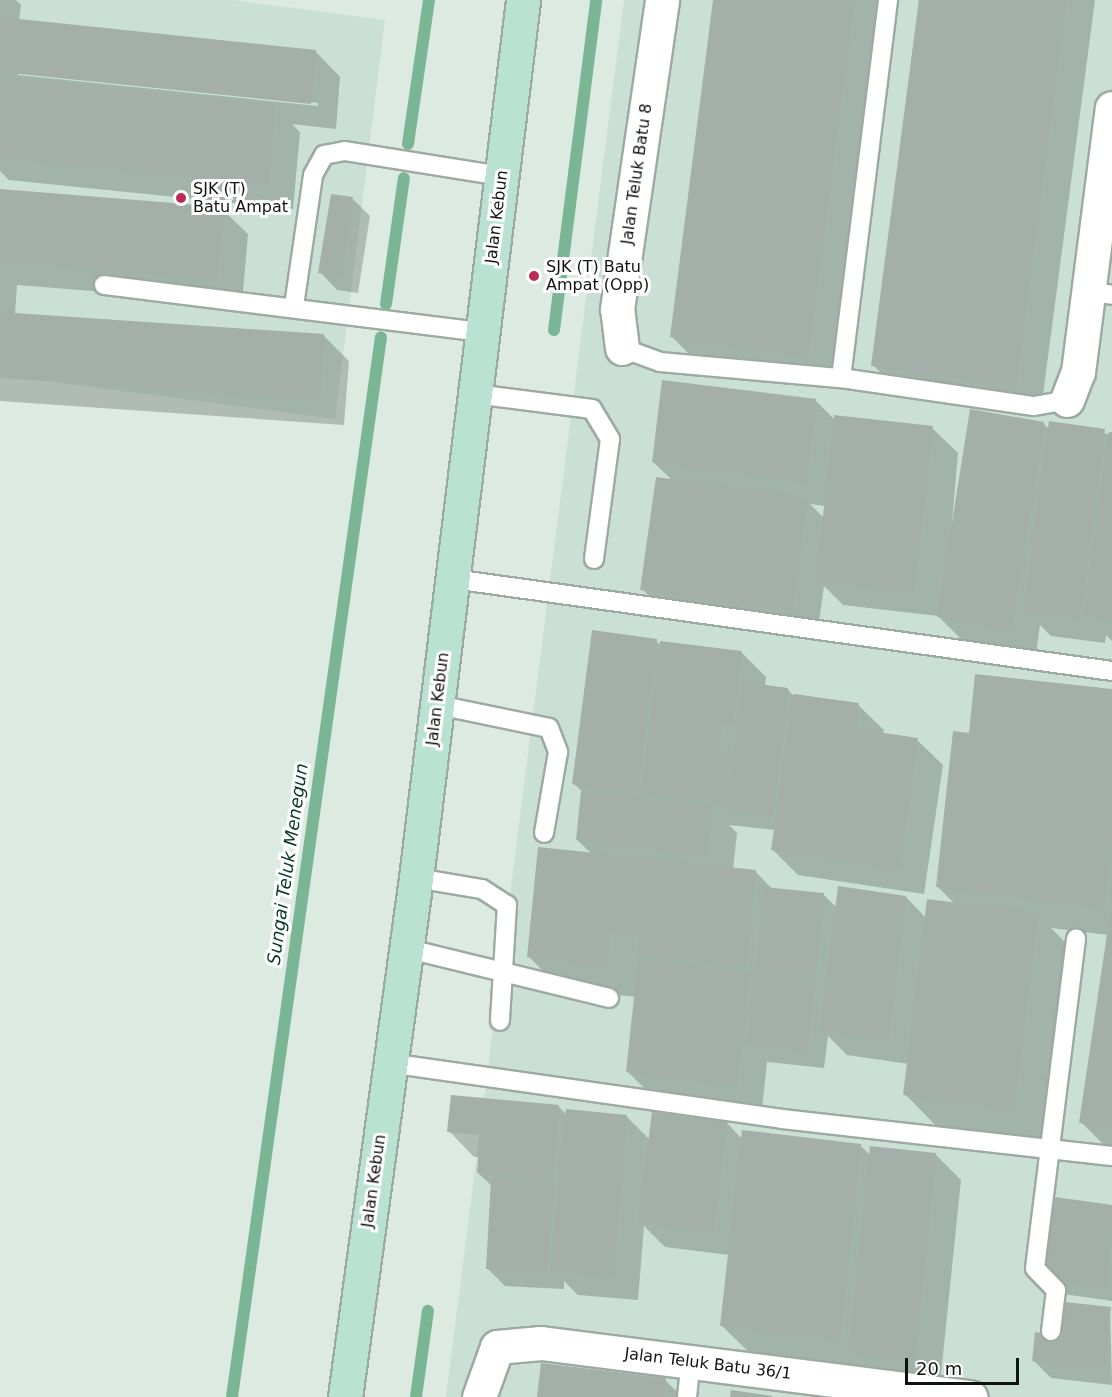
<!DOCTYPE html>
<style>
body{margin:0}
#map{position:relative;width:1112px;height:1397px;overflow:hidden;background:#ddeae2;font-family:"DejaVu Sans",sans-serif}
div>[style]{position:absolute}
.built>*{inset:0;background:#cbe0d4}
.shadow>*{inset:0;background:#0003}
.stream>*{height:12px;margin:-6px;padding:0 6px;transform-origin:6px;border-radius:6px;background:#7ab695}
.building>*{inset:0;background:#a3afa8}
.roads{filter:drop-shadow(2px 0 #9daaa2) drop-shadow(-2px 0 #9daaa2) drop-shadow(0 2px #9daaa2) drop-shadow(0 -2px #9daaa2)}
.service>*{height:18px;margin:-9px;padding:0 9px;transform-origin:9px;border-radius:9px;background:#fff}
.minor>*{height:33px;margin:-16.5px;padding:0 16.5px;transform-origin:16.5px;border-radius:16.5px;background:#fff}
.secondary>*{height:33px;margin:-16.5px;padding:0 16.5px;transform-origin:16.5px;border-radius:16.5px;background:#bae2d2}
.dots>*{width:16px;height:16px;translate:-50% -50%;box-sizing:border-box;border:3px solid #fff;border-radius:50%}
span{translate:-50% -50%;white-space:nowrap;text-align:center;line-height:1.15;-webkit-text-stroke:6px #fff;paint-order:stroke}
.street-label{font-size:16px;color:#101411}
.poi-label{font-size:16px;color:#101411}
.left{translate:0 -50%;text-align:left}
.water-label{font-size:18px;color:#063924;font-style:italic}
.scale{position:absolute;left:905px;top:1358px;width:114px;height:27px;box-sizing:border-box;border:3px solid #101411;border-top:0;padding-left:8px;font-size:18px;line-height:21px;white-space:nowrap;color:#101411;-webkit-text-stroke:4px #fff;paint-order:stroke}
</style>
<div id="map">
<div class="built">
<div style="clip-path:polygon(0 0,233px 0,385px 20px,335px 419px,0 375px)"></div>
<div style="clip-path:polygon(624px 0,1112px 0,1112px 1397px,446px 1397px)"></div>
</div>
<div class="shadow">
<div style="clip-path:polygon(evenodd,0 0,16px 0,21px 5px,19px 21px,315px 51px,340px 77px,336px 129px,292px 124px,300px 132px,293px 209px,9px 180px,0 171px,0 0,18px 72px,318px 103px,318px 106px,18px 75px,18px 72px)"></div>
<div style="clip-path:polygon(715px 0,883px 0,833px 380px,697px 362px,671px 336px)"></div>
<div style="clip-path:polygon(919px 0,1095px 0,1041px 410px,898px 390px,873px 365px)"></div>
<div style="clip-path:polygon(0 191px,222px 209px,248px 234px,242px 303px,17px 285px,15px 314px,323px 335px,349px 361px,344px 425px,0 401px)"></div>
<div style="clip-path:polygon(353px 199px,370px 216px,358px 293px,337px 290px,320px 272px)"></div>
<div style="clip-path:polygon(evenodd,815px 400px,835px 420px,932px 428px,958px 453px,950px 545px,1043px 423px,1049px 429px,1112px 434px,1112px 641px,1106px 635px,1105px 643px,1051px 636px,1040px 625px,1036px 654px,964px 642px,938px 616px,843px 605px,824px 586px,817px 636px,668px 615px,642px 589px,673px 481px,653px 462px,815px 400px,810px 504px,826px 506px,824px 518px,810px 504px)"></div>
<div style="clip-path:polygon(656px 641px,661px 646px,741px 652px,766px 677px,765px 686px,787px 689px,793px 695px,858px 705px,884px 730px,883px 734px,917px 740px,943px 765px,924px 894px,798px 875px,773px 850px,775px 830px,729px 825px,737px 833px,733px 869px,755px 871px,773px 890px,823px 894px,837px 908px,906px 897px,926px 918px,955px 904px,937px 886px,970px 735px,1112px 691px,1112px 1153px,1081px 1122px,1108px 935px,1051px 928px,1070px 947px,1046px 1140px,937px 1127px,905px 1094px,909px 1064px,847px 1055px,828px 1036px,824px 1068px,767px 1062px,762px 1109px,653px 1097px,628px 1072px,636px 997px,561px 989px,529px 957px,592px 854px,577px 840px,583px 792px,574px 784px)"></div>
<div style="clip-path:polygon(558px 1106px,567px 1115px,626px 1116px,650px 1140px,727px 1123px,742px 1139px,860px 1145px,871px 1156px,935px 1154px,961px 1180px,940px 1384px,754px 1357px,721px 1325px,729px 1255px,665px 1247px,644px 1226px,638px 1300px,578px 1295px,564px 1281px,564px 1289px,505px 1286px,488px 1269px,493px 1187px,478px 1173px,480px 1157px,474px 1157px,449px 1131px)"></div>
<div style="clip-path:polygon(1057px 1198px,1112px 1206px,1112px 1301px,1063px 1294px,1046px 1277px)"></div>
<div style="clip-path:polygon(1110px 1309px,1112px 1385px,1051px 1378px,1033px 1360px,1054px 1336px)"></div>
<div style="clip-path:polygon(665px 1380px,682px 1397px,539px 1397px)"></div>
</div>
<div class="stream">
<div style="left:408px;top:144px;width:146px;rotate:-81.7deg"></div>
<div style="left:386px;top:304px;width:127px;rotate:-81.9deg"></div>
<div style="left:554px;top:330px;width:333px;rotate:-82.7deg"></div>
<div style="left:232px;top:1397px;width:1070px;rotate:-82deg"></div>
<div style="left:416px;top:1397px;width:87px;rotate:-82.1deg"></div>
</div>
<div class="building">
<div style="clip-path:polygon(713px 0,854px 0,808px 356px,670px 337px)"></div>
<div style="clip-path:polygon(919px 0,1066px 0,1016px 385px,871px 366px)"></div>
<div style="clip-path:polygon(0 17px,316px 50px,311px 104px,0 72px)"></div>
<div style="clip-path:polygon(0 76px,275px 105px,268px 185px,0 157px)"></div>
<div style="clip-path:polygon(0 189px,223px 207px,217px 278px,0 261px)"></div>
<div style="clip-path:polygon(331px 194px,353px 197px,341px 276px,318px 273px)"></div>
<div style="clip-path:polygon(0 312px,324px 334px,320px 400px,0 378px)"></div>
<div style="clip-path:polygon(662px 380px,816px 399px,806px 482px,652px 462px)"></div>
<div style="clip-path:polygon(970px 409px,1044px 422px,1011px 630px,937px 617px)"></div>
<div style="clip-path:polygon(834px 415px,933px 426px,914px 592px,816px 580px)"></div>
<div style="clip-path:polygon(1049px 421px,1105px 429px,1080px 619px,1024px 611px)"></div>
<div style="clip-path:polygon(1109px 432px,1112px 432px,1112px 620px,1084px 616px)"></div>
<div style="clip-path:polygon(656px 477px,807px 498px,792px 611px,640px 590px)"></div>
<div style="clip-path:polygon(592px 630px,657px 639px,637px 793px,572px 784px)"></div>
<div style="clip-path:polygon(660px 641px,742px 651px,732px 725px,722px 724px,718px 750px,732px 752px,726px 803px,642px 793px)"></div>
<div style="clip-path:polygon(975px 674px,1112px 689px,1112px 835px,1104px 907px,936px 887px,953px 731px,969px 733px)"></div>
<div style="clip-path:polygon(743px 682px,788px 688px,772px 816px,727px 810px)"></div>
<div style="clip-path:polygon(794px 694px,859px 703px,856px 729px,918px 738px,899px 869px,771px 850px)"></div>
<div style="clip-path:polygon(581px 791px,712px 806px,707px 856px,576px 840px)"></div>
<div style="clip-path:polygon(538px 847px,756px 870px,746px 966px,638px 955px,640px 935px,610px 932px,607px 966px,527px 957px)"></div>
<div style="clip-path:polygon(838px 886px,906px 896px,888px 1040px,820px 1031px)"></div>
<div style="clip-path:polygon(764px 887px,824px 893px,816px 975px,756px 970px)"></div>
<div style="clip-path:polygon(927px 899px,1038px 913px,1014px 1109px,903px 1095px)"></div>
<div style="clip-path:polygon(1110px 914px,1112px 915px,1112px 1128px,1079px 1123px)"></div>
<div style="clip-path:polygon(638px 960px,749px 972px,737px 1085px,626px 1072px)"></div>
<div style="clip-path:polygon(755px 973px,815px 980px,807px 1051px,748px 1045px)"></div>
<div style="clip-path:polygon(451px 1095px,559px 1105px,552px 1180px,477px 1173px,480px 1135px,447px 1132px)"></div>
<div style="clip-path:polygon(566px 1109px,627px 1115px,613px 1276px,551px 1270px)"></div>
<div style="clip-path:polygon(652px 1112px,727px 1122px,713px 1232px,638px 1222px)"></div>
<div style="clip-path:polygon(742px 1130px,861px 1144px,840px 1339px,720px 1326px)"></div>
<div style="clip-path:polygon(870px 1146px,936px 1153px,915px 1360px,849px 1353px)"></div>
<div style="clip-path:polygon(491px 1179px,552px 1183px,547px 1273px,486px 1269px)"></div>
<div style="clip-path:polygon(1055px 1197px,1112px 1205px,1107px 1287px,1044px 1277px)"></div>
<div style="clip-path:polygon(1056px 1301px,1111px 1307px,1105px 1369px,1032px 1361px,1035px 1332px,1053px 1335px)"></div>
<div style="clip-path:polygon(541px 1363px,666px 1378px,664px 1397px,537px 1397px)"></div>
<div style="clip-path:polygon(731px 1390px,772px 1396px,772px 1397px,730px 1397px)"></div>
</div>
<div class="roads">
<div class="service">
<div style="left:104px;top:285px;width:382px;rotate:7.1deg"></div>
<div style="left:1088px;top:291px;width:24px;rotate:9deg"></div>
<div style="left:294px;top:306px;width:132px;rotate:-81.7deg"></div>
<div style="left:313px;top:175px;width:23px;rotate:-61deg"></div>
<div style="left:324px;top:155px;width:21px;rotate:-11deg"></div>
<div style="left:345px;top:151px;width:158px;rotate:9.1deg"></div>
<div style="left:622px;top:348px;width:40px;rotate:20.2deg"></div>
<div style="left:660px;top:362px;width:182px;rotate:5.1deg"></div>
<div style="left:841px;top:378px;width:195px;rotate:8.3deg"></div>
<div style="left:1034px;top:406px;width:34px;rotate:-10deg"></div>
<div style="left:841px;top:378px;width:381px;rotate:-82.9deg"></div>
<div style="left:475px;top:394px;width:118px;rotate:7.3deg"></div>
<div style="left:592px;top:409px;width:35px;rotate:59deg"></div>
<div style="left:610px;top:439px;width:121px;rotate:97.6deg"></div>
<div style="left:453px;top:579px;width:665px;rotate:7.95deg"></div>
<div style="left:438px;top:705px;width:113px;rotate:11.7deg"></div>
<div style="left:549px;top:728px;width:26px;rotate:69deg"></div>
<div style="left:558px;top:752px;width:82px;rotate:99.8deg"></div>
<div style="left:416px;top:878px;width:67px;rotate:9.5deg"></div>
<div style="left:482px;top:889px;width:30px;rotate:33deg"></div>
<div style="left:507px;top:905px;width:116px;rotate:93.5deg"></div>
<div style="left:404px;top:948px;width:211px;rotate:13.7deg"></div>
<div style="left:389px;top:1063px;width:397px;rotate:8.1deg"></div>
<div style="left:782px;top:1119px;width:332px;rotate:6.4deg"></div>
<div style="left:1051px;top:1331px;width:41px;rotate:-83deg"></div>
<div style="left:1056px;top:1290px;width:30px;rotate:-134deg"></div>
<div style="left:1035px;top:1268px;width:332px;rotate:-82.9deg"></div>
<div style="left:687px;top:1397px;width:36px;rotate:-84deg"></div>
</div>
<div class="minor">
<div style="left:622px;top:348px;width:39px;rotate:-97deg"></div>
<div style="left:617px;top:309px;width:312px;rotate:-81.7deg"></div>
<div style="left:1067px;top:400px;width:30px;rotate:-69deg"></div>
<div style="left:1078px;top:372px;width:266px;rotate:-82.7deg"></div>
<div style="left:479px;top:1397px;width:53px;rotate:-70.2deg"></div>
<div style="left:497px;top:1347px;width:44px;rotate:-5.2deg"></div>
<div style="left:541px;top:1343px;width:433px;rotate:7.2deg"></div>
</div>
<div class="secondary">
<div style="left:345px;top:1397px;width:524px;rotate:-82.21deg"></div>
<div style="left:416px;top:878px;width:884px;rotate:-83.05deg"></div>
</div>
</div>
<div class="dots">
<div style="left:181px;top:198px;background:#bb2b54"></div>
<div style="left:534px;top:276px;background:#bb2b54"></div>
</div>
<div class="street-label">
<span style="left:637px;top:174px;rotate:-82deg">Jalan Teluk Batu 8</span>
<span style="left:497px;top:217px;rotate:-83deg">Jalan Kebun</span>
<span style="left:438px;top:699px;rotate:-83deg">Jalan Kebun</span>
<span style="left:374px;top:1181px;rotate:-82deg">Jalan Kebun</span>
<span style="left:708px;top:1364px;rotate:7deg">Jalan Teluk Batu 36/1</span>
</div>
<div class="poi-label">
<span class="left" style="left:193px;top:198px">SJK (T)<br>Batu Ampat</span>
<span class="left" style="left:546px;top:276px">SJK (T) Batu<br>Ampat (Opp)</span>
</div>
<div class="water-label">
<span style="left:288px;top:864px;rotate:-82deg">Sungai Teluk Menegun</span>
</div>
<div class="scale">20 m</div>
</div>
